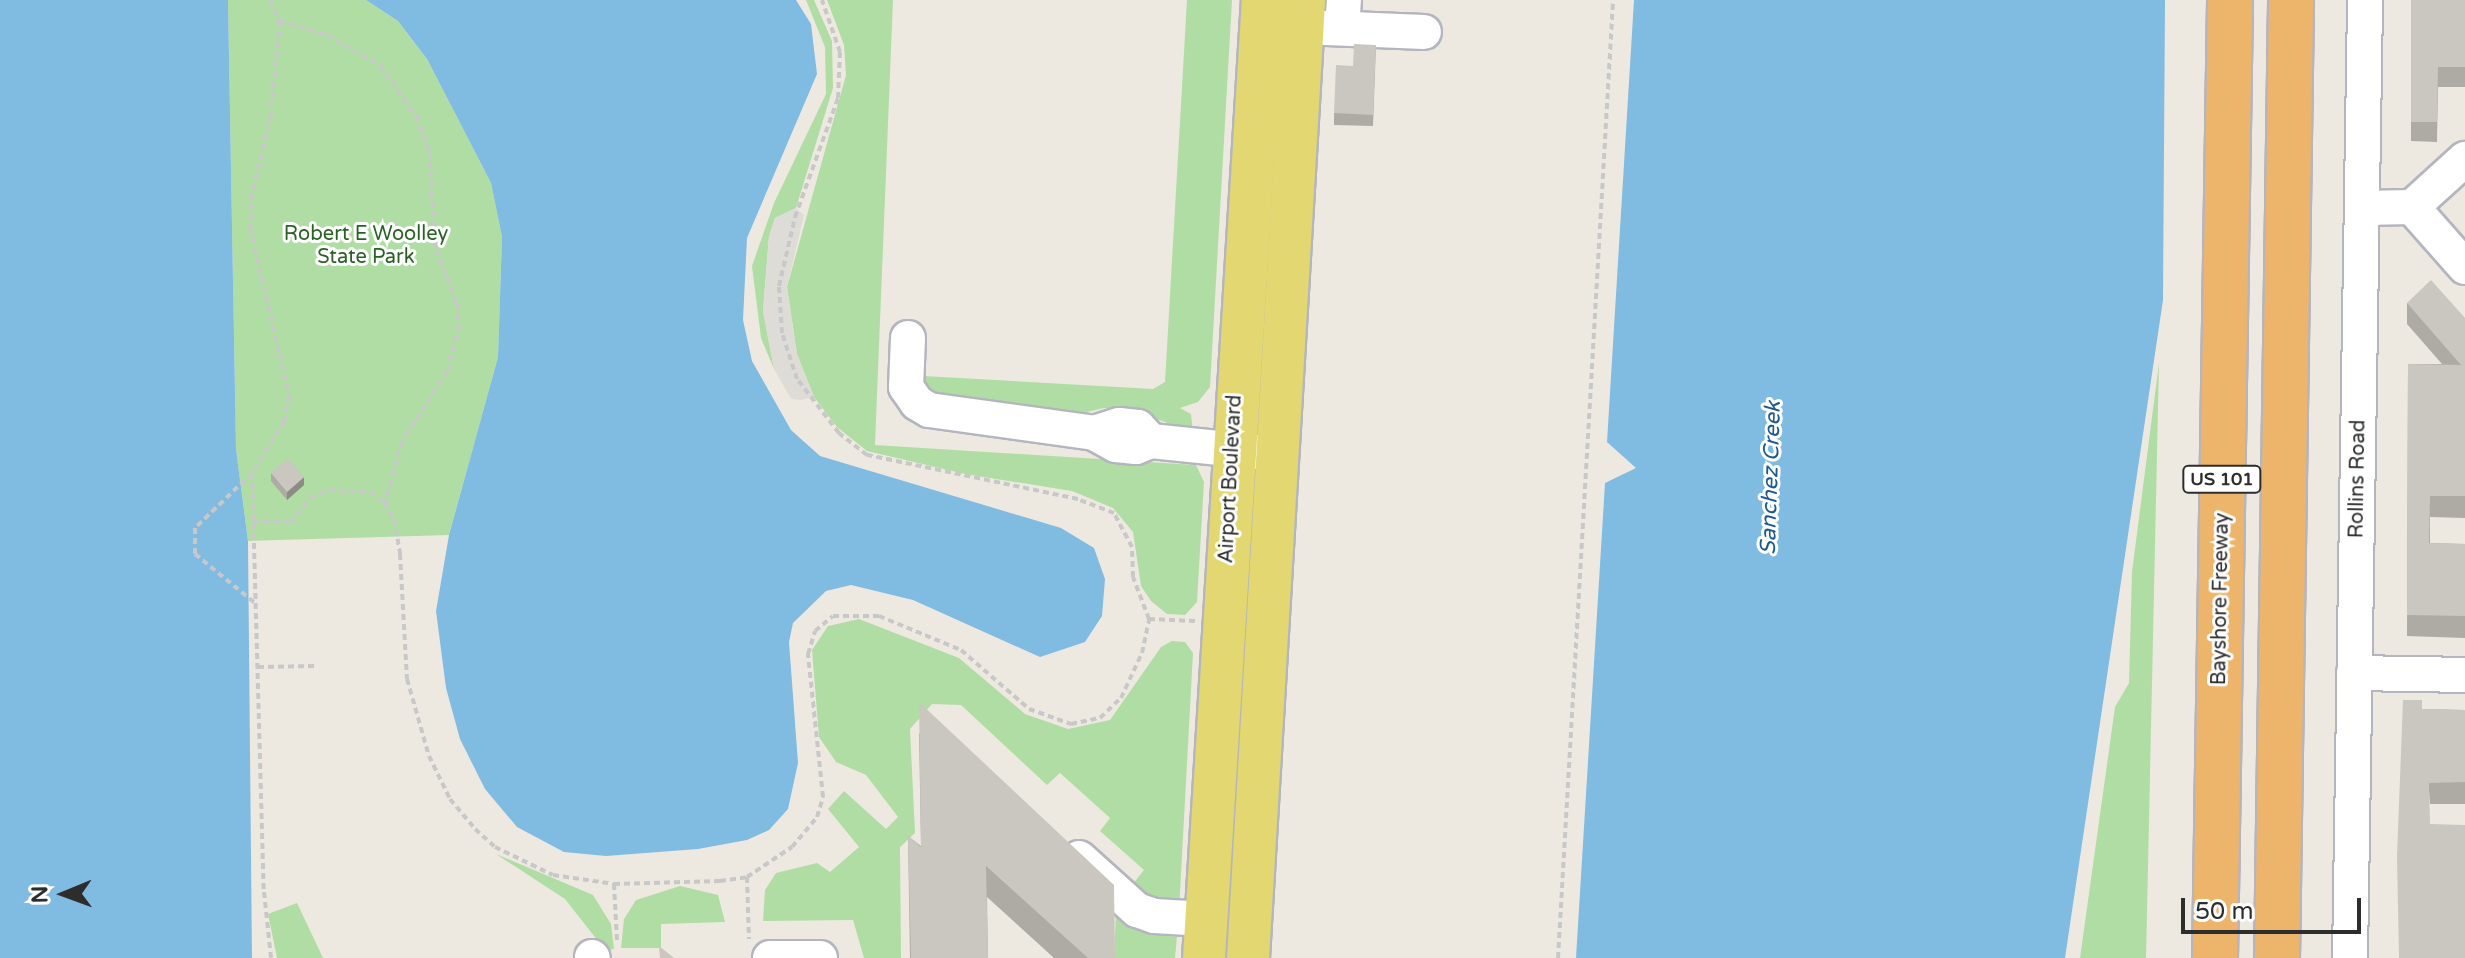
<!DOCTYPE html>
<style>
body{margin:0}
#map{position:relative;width:2465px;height:958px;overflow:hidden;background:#ede9e1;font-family:"Varela Round",sans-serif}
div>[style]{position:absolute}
.green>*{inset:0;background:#b0dda4}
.plaza>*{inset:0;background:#dddcd7}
.water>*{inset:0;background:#80bbe2}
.path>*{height:4px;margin-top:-2px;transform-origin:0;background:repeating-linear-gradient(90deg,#c8c8c8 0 6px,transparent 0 10px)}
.roads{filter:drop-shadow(2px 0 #b4b5bf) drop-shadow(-2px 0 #b4b5bf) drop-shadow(0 2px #b4b5bf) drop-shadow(0 -2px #b4b5bf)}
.minor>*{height:34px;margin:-17px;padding:0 17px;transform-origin:17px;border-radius:17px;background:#fff}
.major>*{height:42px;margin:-21px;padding:0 21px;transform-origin:21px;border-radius:21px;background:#e2d771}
.highway>*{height:44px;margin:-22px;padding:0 22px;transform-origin:22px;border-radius:22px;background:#edb56c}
.wall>*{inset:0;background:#adaba4}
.shaded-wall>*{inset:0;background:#8d8b86}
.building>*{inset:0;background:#c9c7bf}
span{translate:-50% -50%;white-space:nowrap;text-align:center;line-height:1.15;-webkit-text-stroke:6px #fff;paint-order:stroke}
.shield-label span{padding:2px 6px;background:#fff;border:2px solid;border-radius:6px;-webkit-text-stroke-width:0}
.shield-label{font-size:18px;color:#2d2d2d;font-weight:700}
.park-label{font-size:20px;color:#286323}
.street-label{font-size:20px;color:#2d2d2d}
.water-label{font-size:22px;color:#1d5991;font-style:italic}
.north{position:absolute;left:24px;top:854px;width:80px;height:80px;-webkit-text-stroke:6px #fff;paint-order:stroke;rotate:269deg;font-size:22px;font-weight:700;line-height:32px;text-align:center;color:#2d2d2d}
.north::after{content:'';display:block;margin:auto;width:28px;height:36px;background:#2d2d2d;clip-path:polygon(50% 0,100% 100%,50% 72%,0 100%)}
.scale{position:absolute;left:2181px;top:898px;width:180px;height:36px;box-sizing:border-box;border:4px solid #2d2d2d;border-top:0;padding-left:10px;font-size:24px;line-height:28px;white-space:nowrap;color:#2d2d2d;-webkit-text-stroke:6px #fff;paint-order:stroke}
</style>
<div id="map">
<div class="green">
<div style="clip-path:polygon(228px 0,366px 0,398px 21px,427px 59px,491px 183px,502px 237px,498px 357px,449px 535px,248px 541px,236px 449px)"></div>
<div style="clip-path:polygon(806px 0,814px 0,832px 41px,833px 88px,796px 208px,775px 218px,769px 236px,763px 311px,774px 369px,761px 338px,752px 266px,774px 203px,826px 94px,825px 47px)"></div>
<div style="clip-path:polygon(827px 0,893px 0,875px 445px,1196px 465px,1204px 482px,1197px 602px,1185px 615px,1167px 614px,1151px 601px,1141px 586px,1133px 532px,1113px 508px,1072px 491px,965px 474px,867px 451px,837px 427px,814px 397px,797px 354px,787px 287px,846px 75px,844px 45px)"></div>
<div style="clip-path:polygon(1187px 0,1232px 0,1210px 387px,1198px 402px,1180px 408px,1191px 414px,1193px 433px,1134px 410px,1104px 408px,1070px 416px,939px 399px,921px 385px,923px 376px,1153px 389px,1165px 382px)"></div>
<div style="clip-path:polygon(2159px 363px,2146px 958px,2080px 958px,2115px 707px,2129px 683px,2132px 572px)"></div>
<div style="clip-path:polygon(859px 619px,959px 658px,1025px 714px,1068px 729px,1110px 720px,1161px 647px,1172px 641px,1185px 642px,1193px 653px,1179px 911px,1167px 910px,1132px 885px,1144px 870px,1100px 831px,1110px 818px,1060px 773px,1047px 785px,961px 705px,932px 704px,910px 729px,915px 833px,900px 847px,901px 958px,864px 958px,853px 920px,763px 921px,765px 890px,776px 873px,817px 863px,830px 872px,859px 847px,828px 809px,844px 791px,886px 829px,898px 817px,866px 775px,836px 762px,819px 737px,812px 650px,828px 626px)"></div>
<div style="clip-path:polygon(496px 854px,593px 895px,611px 924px,614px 949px,605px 950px,565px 899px)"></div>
<div style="clip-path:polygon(680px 886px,718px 895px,725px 922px,661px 924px,661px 948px,621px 948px,624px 919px,636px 900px)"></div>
<div style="clip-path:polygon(297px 903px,323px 958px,277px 958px,268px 914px)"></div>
<div style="clip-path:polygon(1116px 912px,1149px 933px,1177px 937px,1175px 958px,1114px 958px)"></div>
</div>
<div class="plaza">
<div style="clip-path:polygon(796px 208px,804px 215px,787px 287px,797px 354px,814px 397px,801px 400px,791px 399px,774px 369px,763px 311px,769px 236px,775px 218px)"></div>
</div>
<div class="water">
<div style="clip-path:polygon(0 0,228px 0,236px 449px,248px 541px,252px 958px,0 958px)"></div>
<div style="clip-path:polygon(366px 0,796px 0,811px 24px,817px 74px,747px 238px,743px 320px,752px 361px,791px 430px,820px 456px,1061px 528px,1094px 548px,1105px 579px,1102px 616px,1085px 642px,1040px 657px,913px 600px,851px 585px,826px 591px,793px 623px,789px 642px,798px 763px,788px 809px,769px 830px,747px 840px,698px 849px,606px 856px,564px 852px,517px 827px,485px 789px,460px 739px,446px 688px,436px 611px,449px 535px,498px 357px,502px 237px,491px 183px,427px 59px,398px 21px)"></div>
<div style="clip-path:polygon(1634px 0,2165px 0,2163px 300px,2065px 958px,1576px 958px,1605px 483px,1636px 468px,1607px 442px)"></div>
</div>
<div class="path">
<div style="left:270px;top:0;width:23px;rotate:65deg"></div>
<div style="left:280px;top:21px;width:94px;rotate:95.5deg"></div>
<div style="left:271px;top:115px;width:81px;rotate:103.5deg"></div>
<div style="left:252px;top:194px;width:34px;rotate:93deg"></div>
<div style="left:250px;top:228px;width:172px;rotate:76.9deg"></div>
<div style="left:289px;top:396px;width:26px;rotate:101deg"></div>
<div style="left:284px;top:422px;width:60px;rotate:122.1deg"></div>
<div style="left:252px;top:473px;width:419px;rotate:88.4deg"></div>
<div style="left:264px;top:892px;width:66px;rotate:83.9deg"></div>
<div style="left:280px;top:21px;width:49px;rotate:16.6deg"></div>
<div style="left:327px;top:35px;width:61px;rotate:29.5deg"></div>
<div style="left:380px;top:65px;width:62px;rotate:54.8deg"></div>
<div style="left:416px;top:116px;width:38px;rotate:70deg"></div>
<div style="left:429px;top:152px;width:98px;rotate:85.9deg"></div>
<div style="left:436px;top:250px;width:58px;rotate:68.7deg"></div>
<div style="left:457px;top:304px;width:22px;rotate:85deg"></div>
<div style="left:459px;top:326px;width:48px;rotate:104.6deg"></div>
<div style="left:447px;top:372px;width:82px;rotate:123.1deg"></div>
<div style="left:402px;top:441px;width:64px;rotate:105.3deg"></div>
<div style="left:252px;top:473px;width:79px;rotate:136deg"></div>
<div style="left:195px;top:528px;width:26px;rotate:90deg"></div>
<div style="left:195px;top:554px;width:79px;rotate:39.3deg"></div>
<div style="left:254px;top:522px;width:37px"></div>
<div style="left:291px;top:522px;width:32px;rotate:-51deg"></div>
<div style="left:311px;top:497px;width:19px;rotate:-21deg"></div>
<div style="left:329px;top:490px;width:41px;rotate:2.8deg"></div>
<div style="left:370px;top:492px;width:19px;rotate:36deg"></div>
<div style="left:385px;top:503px;width:18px;rotate:61deg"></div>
<div style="left:394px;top:519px;width:36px;rotate:80deg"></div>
<div style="left:400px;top:554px;width:125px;rotate:86.8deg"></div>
<div style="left:407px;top:679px;width:80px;rotate:74.1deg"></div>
<div style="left:429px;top:756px;width:48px;rotate:64deg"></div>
<div style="left:450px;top:799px;width:39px;rotate:50deg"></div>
<div style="left:475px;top:829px;width:27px;rotate:42deg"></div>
<div style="left:495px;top:847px;width:64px;rotate:25.8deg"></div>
<div style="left:553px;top:875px;width:62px;rotate:8.4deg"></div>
<div style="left:614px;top:884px;width:106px;rotate:-1.6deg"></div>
<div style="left:720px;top:881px;width:27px;rotate:-8deg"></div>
<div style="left:747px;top:877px;width:54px;rotate:-33.7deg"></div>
<div style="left:792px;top:847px;width:39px;rotate:-50deg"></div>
<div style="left:817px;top:817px;width:21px;rotate:-73deg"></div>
<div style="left:823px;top:797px;width:144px;rotate:-96deg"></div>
<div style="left:808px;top:654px;width:24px;rotate:-73deg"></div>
<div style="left:815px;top:631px;width:23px;rotate:-40deg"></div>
<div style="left:833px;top:616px;width:46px"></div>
<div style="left:879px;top:616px;width:89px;rotate:22.5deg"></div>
<div style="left:961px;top:650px;width:90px;rotate:40.9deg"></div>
<div style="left:1029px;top:709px;width:45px;rotate:19.7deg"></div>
<div style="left:1071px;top:724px;width:30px;rotate:-12deg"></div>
<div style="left:1100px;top:718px;width:29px;rotate:-44deg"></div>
<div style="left:1121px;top:698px;width:50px;rotate:-65deg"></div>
<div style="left:1142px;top:653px;width:35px;rotate:-78deg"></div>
<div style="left:1149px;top:619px;width:45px;rotate:-110.9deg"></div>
<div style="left:1133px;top:577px;width:30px;rotate:-92deg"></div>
<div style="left:1132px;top:547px;width:38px;rotate:-118deg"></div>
<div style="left:1114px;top:513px;width:39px;rotate:-159deg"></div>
<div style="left:1078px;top:499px;width:216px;rotate:-168.2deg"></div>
<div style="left:867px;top:455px;width:36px;rotate:-142deg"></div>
<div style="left:839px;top:433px;width:68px;rotate:-127.9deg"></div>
<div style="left:797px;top:379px;width:48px;rotate:-108.1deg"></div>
<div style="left:782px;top:333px;width:47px;rotate:-93.7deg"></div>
<div style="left:779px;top:286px;width:71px;rotate:-76.9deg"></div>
<div style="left:795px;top:217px;width:127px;rotate:-70.1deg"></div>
<div style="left:838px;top:98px;width:46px;rotate:-87.5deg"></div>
<div style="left:840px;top:52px;width:55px;rotate:-109.1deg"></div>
<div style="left:1149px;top:619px;width:46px;rotate:2.5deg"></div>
<div style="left:258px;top:667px;width:57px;rotate:-1deg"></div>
<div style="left:747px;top:877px;width:62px;rotate:88.2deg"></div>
<div style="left:614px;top:884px;width:58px;rotate:87deg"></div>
<div style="left:1558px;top:958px;width:960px;rotate:-86.71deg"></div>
</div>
<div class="roads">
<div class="minor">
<div style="left:1302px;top:27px;width:122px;rotate:2.3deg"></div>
<div style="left:1342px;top:28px;width:28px;rotate:-86deg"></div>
<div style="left:2412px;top:207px;width:80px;rotate:48.5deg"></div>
<div style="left:2362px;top:208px;width:50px;rotate:-1.1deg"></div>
<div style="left:2412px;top:207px;width:72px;rotate:-42.2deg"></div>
<div style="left:908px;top:338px;width:49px;rotate:92.3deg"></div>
<div style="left:906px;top:387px;width:19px;rotate:55deg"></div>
<div style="left:917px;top:403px;width:14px;rotate:30deg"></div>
<div style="left:929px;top:410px;width:167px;rotate:7.9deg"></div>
<div style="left:1151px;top:441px;width:19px;rotate:-133deg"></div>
<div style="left:1138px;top:427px;width:19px;rotate:-174deg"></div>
<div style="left:1119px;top:425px;width:26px;rotate:162deg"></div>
<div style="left:1094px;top:433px;width:25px;rotate:29deg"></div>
<div style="left:1116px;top:445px;width:20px;rotate:6deg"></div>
<div style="left:1136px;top:447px;width:16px;rotate:-22deg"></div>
<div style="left:1151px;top:441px;width:108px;rotate:5.9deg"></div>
<div style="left:2354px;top:673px;width:111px;rotate:1deg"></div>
<div style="left:1079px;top:858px;width:78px;rotate:41.9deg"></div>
<div style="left:1137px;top:910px;width:18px;rotate:19deg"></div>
<div style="left:1154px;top:916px;width:52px;rotate:3.3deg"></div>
<div style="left:592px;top:957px;width:1px;rotate:45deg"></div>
<div style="left:770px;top:958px;width:50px"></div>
<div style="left:2350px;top:958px;width:958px;rotate:-89.1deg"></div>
</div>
<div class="major">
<div style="left:1204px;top:958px;width:960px;rotate:-86.48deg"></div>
<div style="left:1248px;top:958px;width:960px;rotate:-86.65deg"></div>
</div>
<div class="highway">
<div style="left:2215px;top:958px;width:958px;rotate:-89.1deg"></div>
<div style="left:2277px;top:958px;width:958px;rotate:-89.16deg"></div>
</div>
</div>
<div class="wall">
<div style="clip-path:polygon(2411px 0,2465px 0,2465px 87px,2438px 87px,2437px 142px,2411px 141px)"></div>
<div style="clip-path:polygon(1376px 45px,1373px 126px,1334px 125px,1334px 113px,1353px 66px)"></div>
<div style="clip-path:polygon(2407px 303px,2465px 318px,2465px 518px,2430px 517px,2430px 543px,2465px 544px,2465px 638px,2407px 636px,2408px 364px,2442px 364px,2407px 324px)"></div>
<div style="clip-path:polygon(271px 473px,304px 485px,287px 500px,271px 481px)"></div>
<div style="clip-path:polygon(2422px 709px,2465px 710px,2465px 804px,2430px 804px)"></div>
<div style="clip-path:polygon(919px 733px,1115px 958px,1054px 958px,987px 897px,988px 958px,910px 958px,908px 836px,921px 846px)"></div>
</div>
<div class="shaded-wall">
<div style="clip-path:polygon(304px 477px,304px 485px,287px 500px,287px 492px)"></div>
</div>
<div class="building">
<div style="clip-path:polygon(2411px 0,2465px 0,2465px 67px,2438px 67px,2437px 122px,2411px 122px)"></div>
<div style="clip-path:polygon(1354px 44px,1376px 45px,1373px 115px,1334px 113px,1336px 65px,1353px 66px)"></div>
<div style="clip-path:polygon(2431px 280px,2465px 318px,2465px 496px,2430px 496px,2429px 543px,2465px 544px,2465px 616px,2407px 615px,2408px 364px,2461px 365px,2407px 303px)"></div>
<div style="clip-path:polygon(288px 458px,304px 477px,287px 492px,271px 473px)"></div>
<div style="clip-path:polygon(2403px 700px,2422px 700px,2422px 709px,2465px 710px,2465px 782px,2429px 783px,2430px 824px,2465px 825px,2465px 958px,2399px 958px,2397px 856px)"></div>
<div style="clip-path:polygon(919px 702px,1114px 885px,1115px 958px,1088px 958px,986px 866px,988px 958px,911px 958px,908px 836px,921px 847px)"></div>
<div style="clip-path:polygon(659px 946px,674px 958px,660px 958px)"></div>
</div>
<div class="shield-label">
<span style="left:2222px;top:479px">US 101</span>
</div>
<div class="park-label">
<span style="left:366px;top:246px">Robert E Woolley<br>State Park</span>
</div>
<div class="street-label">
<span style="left:1231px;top:479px;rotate:-87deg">Airport Boulevard</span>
<span style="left:2358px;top:479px;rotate:-89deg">Rollins Road</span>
<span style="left:2221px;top:599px;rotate:-89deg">Bayshore Freeway</span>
</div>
<div class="water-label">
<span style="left:1771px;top:478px;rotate:-88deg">Sanchez Creek</span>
</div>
<div class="north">N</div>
<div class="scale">50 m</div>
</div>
